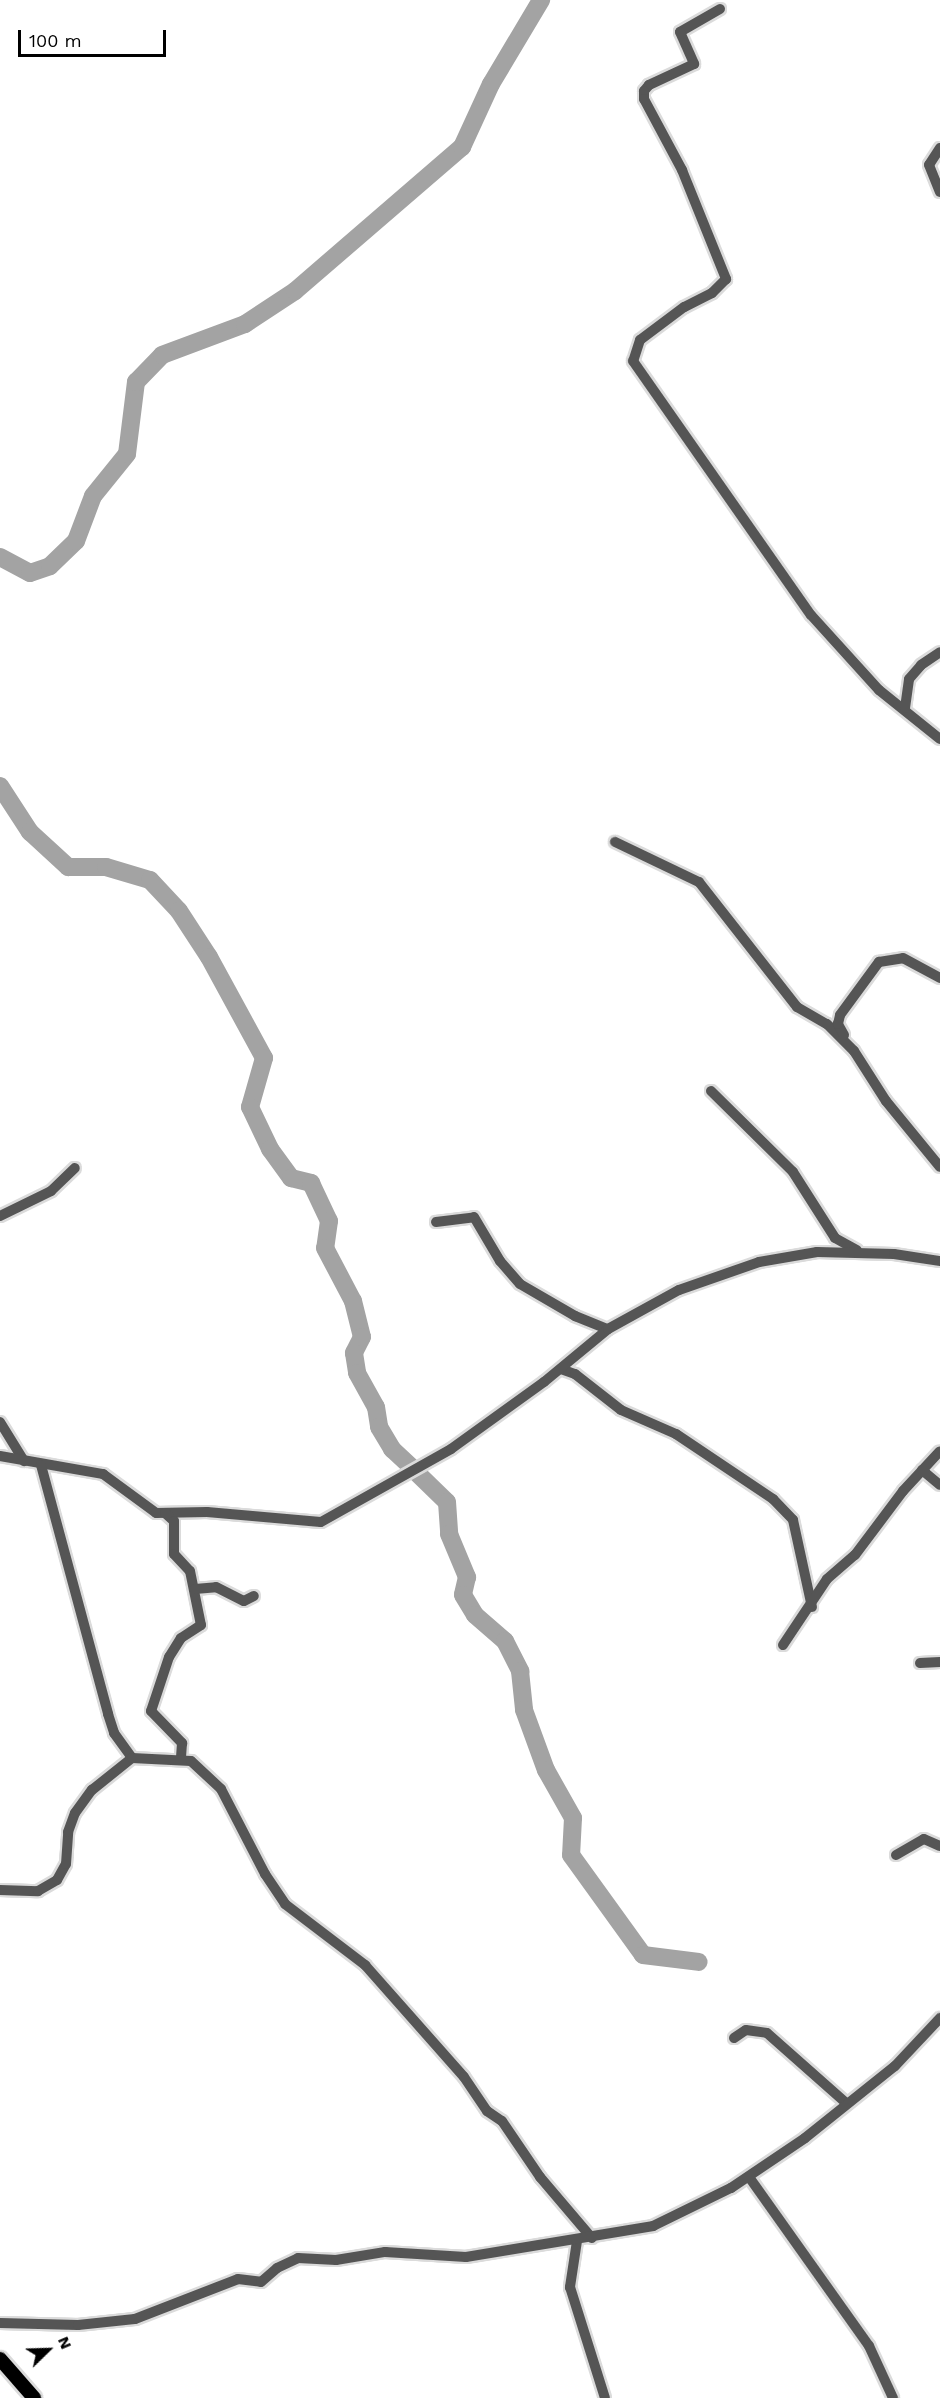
<!DOCTYPE html>
<style>
body{margin:0}
#map{position:relative;width:940px;height:2398px;overflow:hidden;background:#fff;font-family:"Work Sans",sans-serif}
div>[style]{position:absolute}
.river>*{height:18px;margin:-9px;padding:0 9px;transform-origin:9px;border-radius:9px;background:#a3a3a3}
.roads{filter:drop-shadow(2px 0 #dbdbdb) drop-shadow(-2px 0 #dbdbdb) drop-shadow(0 2px #dbdbdb) drop-shadow(0 -2px #dbdbdb)}
.minor>*{height:10px;margin:-5px;padding:0 5px;transform-origin:5px;border-radius:5px;background:#555}
.major>*{height:14px;margin:-7px;padding:0 7px;transform-origin:7px;border-radius:7px;background:#000}
span{translate:-50% -50%;white-space:nowrap;text-align:center;line-height:1.15;-webkit-text-stroke:5px #fff;paint-order:stroke}
.north{position:absolute;left:18px;top:2320px;width:60px;height:60px;-webkit-text-stroke:4px #fff;paint-order:stroke;rotate:67deg;font-size:16px;font-weight:700;line-height:24px;text-align:center;color:#000}
.north::after{content:'';display:block;margin:auto;width:21px;height:27px;background:#000;clip-path:polygon(50% 0,100% 100%,50% 72%,0 100%)}
.scale{position:absolute;left:18px;top:30px;width:148px;height:27px;box-sizing:border-box;border:3px solid #000;border-top:0;padding-left:8px;font-size:18px;line-height:21px;white-space:nowrap;color:#000;-webkit-text-stroke:4px #fff;paint-order:stroke}
</style>
<div id="map">
<div class="river">
<div style="left:0;top:557px;width:34px;rotate:28deg"></div>
<div style="left:30px;top:573px;width:21px;rotate:-19deg"></div>
<div style="left:50px;top:566px;width:36px;rotate:-44deg"></div>
<div style="left:76px;top:541px;width:48px;rotate:-69.3deg"></div>
<div style="left:93px;top:496px;width:54px;rotate:-51deg"></div>
<div style="left:127px;top:454px;width:73px;rotate:-82.9deg"></div>
<div style="left:136px;top:382px;width:37px;rotate:-46deg"></div>
<div style="left:162px;top:355px;width:89px;rotate:-20.5deg"></div>
<div style="left:245px;top:324px;width:60px;rotate:-33.4deg"></div>
<div style="left:295px;top:291px;width:221px;rotate:-40.8deg"></div>
<div style="left:462px;top:147px;width:69px;rotate:-65.3deg"></div>
<div style="left:491px;top:84px;width:98px;rotate:-59.2deg"></div>
<div style="left:0;top:786px;width:55px;rotate:56.9deg"></div>
<div style="left:30px;top:832px;width:52px;rotate:42.6deg"></div>
<div style="left:68px;top:867px;width:38px"></div>
<div style="left:106px;top:867px;width:46px;rotate:16.5deg"></div>
<div style="left:150px;top:880px;width:42px;rotate:46.9deg"></div>
<div style="left:179px;top:911px;width:55px;rotate:56.9deg"></div>
<div style="left:209px;top:957px;width:115px;rotate:61.4deg"></div>
<div style="left:264px;top:1058px;width:51px;rotate:105.9deg"></div>
<div style="left:250px;top:1107px;width:47px;rotate:64.5deg"></div>
<div style="left:270px;top:1149px;width:36px;rotate:54deg"></div>
<div style="left:291px;top:1178px;width:21px;rotate:14deg"></div>
<div style="left:311px;top:1183px;width:42px;rotate:64.7deg"></div>
<div style="left:329px;top:1221px;width:27px;rotate:98deg"></div>
<div style="left:325px;top:1248px;width:60px;rotate:62.2deg"></div>
<div style="left:353px;top:1301px;width:37px;rotate:76deg"></div>
<div style="left:362px;top:1337px;width:18px;rotate:117deg"></div>
<div style="left:354px;top:1353px;width:20px;rotate:81deg"></div>
<div style="left:357px;top:1373px;width:39px;rotate:61deg"></div>
<div style="left:376px;top:1407px;width:20px;rotate:81deg"></div>
<div style="left:379px;top:1427px;width:26px;rotate:59deg"></div>
<div style="left:392px;top:1449px;width:26px;rotate:43deg"></div>
<div style="left:416px;top:1472px;width:43px;rotate:44.1deg"></div>
<div style="left:447px;top:1502px;width:32px;rotate:86deg"></div>
<div style="left:449px;top:1534px;width:47px;rotate:67.3deg"></div>
<div style="left:467px;top:1577px;width:18px;rotate:103deg"></div>
<div style="left:463px;top:1595px;width:23px;rotate:59deg"></div>
<div style="left:475px;top:1615px;width:40px;rotate:41deg"></div>
<div style="left:505px;top:1641px;width:34px;rotate:63deg"></div>
<div style="left:520px;top:1671px;width:39px;rotate:84deg"></div>
<div style="left:524px;top:1710px;width:64px;rotate:69.9deg"></div>
<div style="left:546px;top:1770px;width:55px;rotate:60.6deg"></div>
<div style="left:573px;top:1818px;width:37px;rotate:93deg"></div>
<div style="left:571px;top:1855px;width:123px;rotate:54.2deg"></div>
<div style="left:643px;top:1955px;width:56px;rotate:7.1deg"></div>
</div>
<div class="roads">
<div class="minor">
<div style="left:720px;top:9px;width:46px;rotate:150.1deg"></div>
<div style="left:680px;top:32px;width:35px;rotate:66deg"></div>
<div style="left:694px;top:64px;width:50px;rotate:155deg"></div>
<div style="left:649px;top:85px;width:8px;rotate:130deg"></div>
<div style="left:644px;top:91px;width:8px;rotate:90deg"></div>
<div style="left:644px;top:99px;width:81px;rotate:61.8deg"></div>
<div style="left:682px;top:170px;width:118px;rotate:68deg"></div>
<div style="left:726px;top:279px;width:20px;rotate:135deg"></div>
<div style="left:712px;top:293px;width:31px;rotate:153deg"></div>
<div style="left:684px;top:307px;width:55px;rotate:143.1deg"></div>
<div style="left:640px;top:340px;width:22px;rotate:108deg"></div>
<div style="left:633px;top:361px;width:310px;rotate:55deg"></div>
<div style="left:811px;top:615px;width:101px;rotate:47.8deg"></div>
<div style="left:879px;top:690px;width:78px;rotate:38.8deg"></div>
<div style="left:940px;top:148px;width:20px;rotate:123deg"></div>
<div style="left:929px;top:165px;width:29px;rotate:68deg"></div>
<div style="left:905px;top:708px;width:29px;rotate:-82deg"></div>
<div style="left:909px;top:679px;width:18px;rotate:-49deg"></div>
<div style="left:921px;top:665px;width:23px;rotate:-34deg"></div>
<div style="left:615px;top:842px;width:93px;rotate:25.5deg"></div>
<div style="left:699px;top:882px;width:159px;rotate:51.9deg"></div>
<div style="left:797px;top:1007px;width:34px;rotate:30deg"></div>
<div style="left:827px;top:1024px;width:38px;rotate:45deg"></div>
<div style="left:854px;top:1051px;width:59px;rotate:57.4deg"></div>
<div style="left:886px;top:1101px;width:85px;rotate:50.7deg"></div>
<div style="left:844px;top:1035px;width:13px;rotate:-119deg"></div>
<div style="left:838px;top:1024px;width:9px;rotate:-77deg"></div>
<div style="left:840px;top:1015px;width:66px;rotate:-53.7deg"></div>
<div style="left:879px;top:962px;width:24px;rotate:-9deg"></div>
<div style="left:903px;top:958px;width:42px;rotate:28.4deg"></div>
<div style="left:711px;top:1091px;width:115px;rotate:44.6deg"></div>
<div style="left:793px;top:1172px;width:78px;rotate:57.5deg"></div>
<div style="left:835px;top:1238px;width:25px;rotate:29deg"></div>
<div style="left:0;top:1216px;width:57px;rotate:-26.1deg"></div>
<div style="left:51px;top:1191px;width:33px;rotate:-44deg"></div>
<div style="left:436px;top:1222px;width:38px;rotate:-7deg"></div>
<div style="left:474px;top:1217px;width:51px;rotate:59.4deg"></div>
<div style="left:500px;top:1261px;width:30px;rotate:49deg"></div>
<div style="left:520px;top:1284px;width:64px;rotate:30.2deg"></div>
<div style="left:575px;top:1316px;width:35px;rotate:22deg"></div>
<div style="left:561px;top:1369px;width:15px;rotate:20deg"></div>
<div style="left:575px;top:1374px;width:58px;rotate:38deg"></div>
<div style="left:621px;top:1410px;width:60px;rotate:23.6deg"></div>
<div style="left:676px;top:1434px;width:117px;rotate:33.8deg"></div>
<div style="left:773px;top:1499px;width:29px;rotate:46deg"></div>
<div style="left:793px;top:1520px;width:89px;rotate:77.7deg"></div>
<div style="left:0;top:1422px;width:46px;rotate:58.4deg"></div>
<div style="left:0;top:1456px;width:105px;rotate:9.9deg"></div>
<div style="left:103px;top:1474px;width:66px;rotate:36.3deg"></div>
<div style="left:156px;top:1513px;width:51px;rotate:-1.1deg"></div>
<div style="left:207px;top:1512px;width:114px;rotate:5deg"></div>
<div style="left:321px;top:1522px;width:149px;rotate:-29.3deg"></div>
<div style="left:451px;top:1449px;width:115px;rotate:-35.8deg"></div>
<div style="left:544px;top:1382px;width:83px;rotate:-39.6deg"></div>
<div style="left:608px;top:1329px;width:81px;rotate:-28.8deg"></div>
<div style="left:679px;top:1290px;width:85px;rotate:-19.3deg"></div>
<div style="left:759px;top:1262px;width:59px;rotate:-9.8deg"></div>
<div style="left:817px;top:1252px;width:77px;rotate:1.5deg"></div>
<div style="left:894px;top:1254px;width:47px;rotate:8.7deg"></div>
<div style="left:41px;top:1465px;width:258px;rotate:74.9deg"></div>
<div style="left:108px;top:1714px;width:20px;rotate:72deg"></div>
<div style="left:114px;top:1733px;width:31px;rotate:54deg"></div>
<div style="left:922px;top:1470px;width:23px;rotate:40deg"></div>
<div style="left:165px;top:1513px;width:12px;rotate:42deg"></div>
<div style="left:174px;top:1521px;width:33px;rotate:90deg"></div>
<div style="left:174px;top:1554px;width:23px;rotate:47deg"></div>
<div style="left:190px;top:1571px;width:55px;rotate:78.5deg"></div>
<div style="left:201px;top:1625px;width:24px;rotate:147deg"></div>
<div style="left:181px;top:1638px;width:22px;rotate:122deg"></div>
<div style="left:169px;top:1657px;width:57px;rotate:108.4deg"></div>
<div style="left:151px;top:1711px;width:45px;rotate:45.9deg"></div>
<div style="left:182px;top:1743px;width:15px;rotate:94deg"></div>
<div style="left:195px;top:1589px;width:21px;rotate:-5deg"></div>
<div style="left:216px;top:1587px;width:31px;rotate:27deg"></div>
<div style="left:244px;top:1601px;width:11px;rotate:-27deg"></div>
<div style="left:783px;top:1645px;width:79px;rotate:-56.3deg"></div>
<div style="left:827px;top:1579px;width:37px;rotate:-41deg"></div>
<div style="left:855px;top:1555px;width:80px;rotate:-53.1deg"></div>
<div style="left:903px;top:1491px;width:54px;rotate:-47.2deg"></div>
<div style="left:920px;top:1663px;width:20px;rotate:-3deg"></div>
<div style="left:896px;top:1855px;width:32px;rotate:-30deg"></div>
<div style="left:924px;top:1839px;width:17px;rotate:24deg"></div>
<div style="left:0;top:1890px;width:38px;rotate:2deg"></div>
<div style="left:38px;top:1891px;width:22px;rotate:-30deg"></div>
<div style="left:57px;top:1880px;width:18px;rotate:-61deg"></div>
<div style="left:66px;top:1864px;width:32px;rotate:-86deg"></div>
<div style="left:68px;top:1832px;width:20px;rotate:-70deg"></div>
<div style="left:75px;top:1813px;width:29px;rotate:-54deg"></div>
<div style="left:92px;top:1790px;width:51px;rotate:-38.7deg"></div>
<div style="left:132px;top:1758px;width:59px;rotate:2.9deg"></div>
<div style="left:191px;top:1761px;width:41px;rotate:43deg"></div>
<div style="left:221px;top:1789px;width:96px;rotate:62.6deg"></div>
<div style="left:265px;top:1874px;width:36px;rotate:56deg"></div>
<div style="left:285px;top:1904px;width:101px;rotate:37.3deg"></div>
<div style="left:365px;top:1965px;width:149px;rotate:48.5deg"></div>
<div style="left:464px;top:2077px;width:41px;rotate:55.9deg"></div>
<div style="left:487px;top:2111px;width:18px;rotate:34deg"></div>
<div style="left:502px;top:2121px;width:68px;rotate:55.8deg"></div>
<div style="left:540px;top:2177px;width:80px;rotate:49.6deg"></div>
<div style="left:734px;top:2038px;width:14px;rotate:-34deg"></div>
<div style="left:746px;top:2030px;width:21px;rotate:8deg"></div>
<div style="left:767px;top:2033px;width:106px;rotate:41.5deg"></div>
<div style="left:749px;top:2177px;width:207px;rotate:54.6deg"></div>
<div style="left:869px;top:2346px;width:57px;rotate:65.2deg"></div>
<div style="left:577px;top:2241px;width:47px;rotate:98.7deg"></div>
<div style="left:570px;top:2287px;width:116px;rotate:72.5deg"></div>
<div style="left:0;top:2323px;width:78px;rotate:1.5deg"></div>
<div style="left:78px;top:2325px;width:57px;rotate:-6deg"></div>
<div style="left:135px;top:2319px;width:110px;rotate:-21.2deg"></div>
<div style="left:238px;top:2279px;width:23px;rotate:7deg"></div>
<div style="left:261px;top:2282px;width:21px;rotate:-41deg"></div>
<div style="left:277px;top:2268px;width:23px;rotate:-25deg"></div>
<div style="left:298px;top:2258px;width:38px;rotate:3deg"></div>
<div style="left:336px;top:2260px;width:50px;rotate:-9.3deg"></div>
<div style="left:385px;top:2252px;width:81px;rotate:3.5deg"></div>
<div style="left:466px;top:2257px;width:190px;rotate:-9.4deg"></div>
<div style="left:653px;top:2226px;width:87px;rotate:-26deg"></div>
<div style="left:731px;top:2188px;width:89px;rotate:-34deg"></div>
<div style="left:805px;top:2138px;width:115px;rotate:-38.7deg"></div>
<div style="left:895px;top:2066px;width:66px;rotate:-46.8deg"></div>
</div>
<div class="major">
<div style="left:0;top:2359px;width:52px;rotate:48.9deg"></div>
</div>
</div>
<div class="north">N</div>
<div class="scale">100 m</div>
</div>
